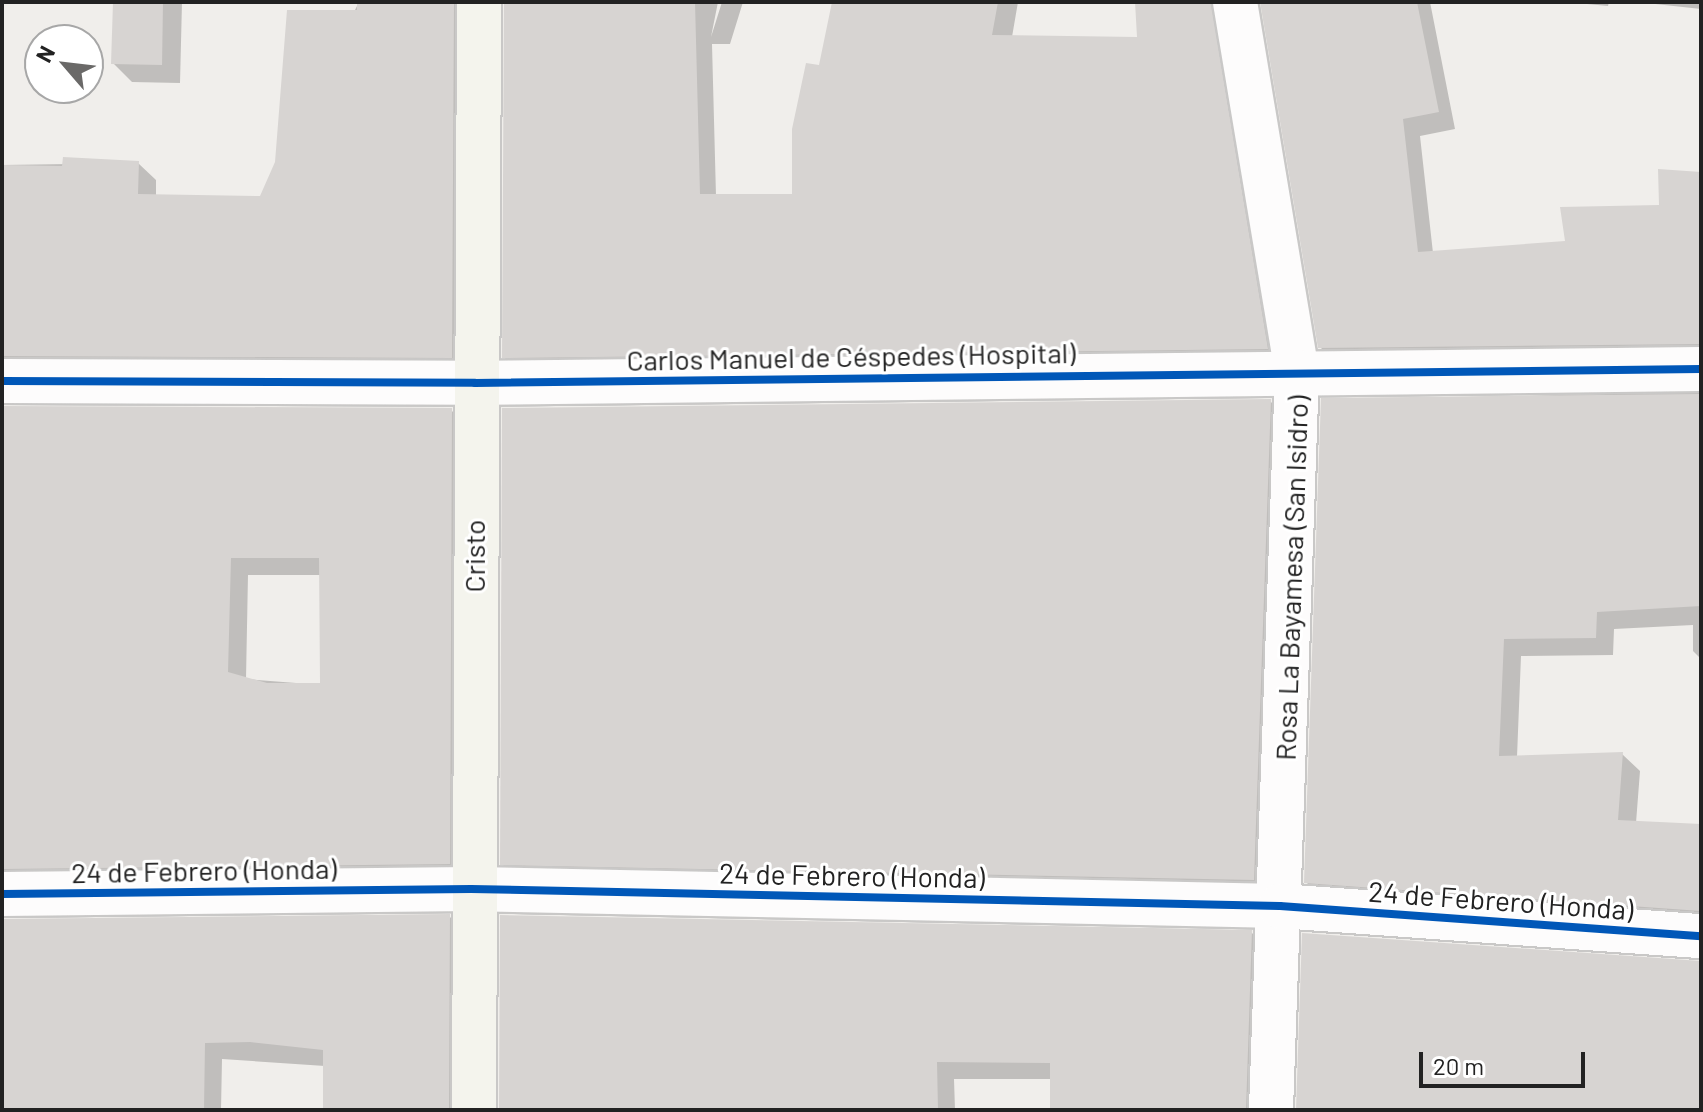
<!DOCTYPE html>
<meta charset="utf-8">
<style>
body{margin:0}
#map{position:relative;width:1703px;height:1112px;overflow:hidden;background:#f0eeeb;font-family:Barlow,sans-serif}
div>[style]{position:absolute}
.shadow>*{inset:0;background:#0003}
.building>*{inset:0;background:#d7d4d2}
.roads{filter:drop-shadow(2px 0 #c9c8c7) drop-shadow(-2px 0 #c9c8c7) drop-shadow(0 2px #c9c8c7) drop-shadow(0 -2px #c9c8c7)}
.street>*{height:44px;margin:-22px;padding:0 22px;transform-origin:22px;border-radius:22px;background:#fdfcfc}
.secondary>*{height:44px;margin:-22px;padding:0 22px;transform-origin:22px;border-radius:22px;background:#f4f4ed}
.cycleway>*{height:8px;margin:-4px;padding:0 4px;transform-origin:4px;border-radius:4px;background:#0057b8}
span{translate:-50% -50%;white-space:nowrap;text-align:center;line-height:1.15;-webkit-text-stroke:6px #fff;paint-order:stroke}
.street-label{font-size:28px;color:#222}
.frame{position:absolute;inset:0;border:4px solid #222;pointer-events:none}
.north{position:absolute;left:24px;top:24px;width:80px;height:80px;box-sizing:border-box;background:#fff;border:2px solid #a7a7a7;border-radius:50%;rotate:298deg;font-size:22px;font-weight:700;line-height:32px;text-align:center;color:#222}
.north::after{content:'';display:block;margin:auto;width:28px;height:36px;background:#6a6968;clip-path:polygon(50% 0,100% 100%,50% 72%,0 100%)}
.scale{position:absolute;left:1419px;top:1052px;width:166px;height:36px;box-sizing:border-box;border:4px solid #222;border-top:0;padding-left:10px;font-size:24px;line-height:28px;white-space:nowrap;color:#222;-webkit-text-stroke:6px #fff;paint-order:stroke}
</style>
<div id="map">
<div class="shadow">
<div style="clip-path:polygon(115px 2px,182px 2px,180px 83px,132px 82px,113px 63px)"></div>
<div style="clip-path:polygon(359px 2px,482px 2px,469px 375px,2px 385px,2px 165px,138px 163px,156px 180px,156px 196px,261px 198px)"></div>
<div style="clip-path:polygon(506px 2px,718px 2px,711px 37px,722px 2px,743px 2px,730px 44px,712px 44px,716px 196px,794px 196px,834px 2px,1018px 2px,1012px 37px,1139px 39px,1137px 2px,1235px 2px,1284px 366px,522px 375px,504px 357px)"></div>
<div style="clip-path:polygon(1262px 2px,1430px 2px,1455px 129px,1420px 136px,1433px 253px,1567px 243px,1661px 207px,1701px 174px,1701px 361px,1338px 365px,1320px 347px)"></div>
<div style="clip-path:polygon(1566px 2px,1609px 2px,1608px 6px)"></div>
<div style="clip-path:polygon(1637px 2px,1701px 2px,1701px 9px)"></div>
<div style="clip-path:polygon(1701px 392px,1701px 659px,1693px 651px,1693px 625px,1614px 629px,1613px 655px,1521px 656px,1517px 757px,1622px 754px,1640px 771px,1636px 823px,1701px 826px,1701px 926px,1324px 900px,1306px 882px,1323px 400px)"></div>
<div style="clip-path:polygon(1270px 401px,1287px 418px,1270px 897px,519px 881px,502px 864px)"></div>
<div style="clip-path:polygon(evenodd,2px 408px,451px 410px,469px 428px,467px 881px,2px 896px,2px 408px,248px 575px,321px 575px,322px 685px,246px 679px,248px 575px)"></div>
<div style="clip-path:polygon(449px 916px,467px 934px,466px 1110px,325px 1110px,325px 1066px,222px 1059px,221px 1110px,2px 1110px,2px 921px)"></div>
<div style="clip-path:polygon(1251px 932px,1269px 950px,1264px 1110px,1052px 1110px,1052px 1079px,954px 1079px,955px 1110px,501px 1110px)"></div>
</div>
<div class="building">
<div style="clip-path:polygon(113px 2px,163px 2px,162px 65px,111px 64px)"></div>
<div style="clip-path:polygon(357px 2px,454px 2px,452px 358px,2px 356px,2px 165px,62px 166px,63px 157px,139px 161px,138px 194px,260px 196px,275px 162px,287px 10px,357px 10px)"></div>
<div style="clip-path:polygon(504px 2px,695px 2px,700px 194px,792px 194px,792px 129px,806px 63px,819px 65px,832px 2px,998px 2px,992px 35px,1137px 37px,1135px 2px,1211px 2px,1268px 349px,502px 358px)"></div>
<div style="clip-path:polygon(1260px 2px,1417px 2px,1439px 112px,1403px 119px,1418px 252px,1565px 241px,1560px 207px,1659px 205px,1658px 169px,1701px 172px,1701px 344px,1318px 348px)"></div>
<div style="clip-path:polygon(1701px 394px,1701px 606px,1597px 612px,1596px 638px,1504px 639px,1499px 756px,1623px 752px,1618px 820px,1701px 824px,1701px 911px,1304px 883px,1321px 398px)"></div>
<div style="clip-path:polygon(1271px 399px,1254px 880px,500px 865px,502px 408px)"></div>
<div style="clip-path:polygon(evenodd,2px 406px,452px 408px,450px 864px,2px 869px,2px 406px,231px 558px,319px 558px,320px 683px,267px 683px,228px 672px,231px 558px)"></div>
<div style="clip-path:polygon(450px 914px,449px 1110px,323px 1110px,323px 1050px,250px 1042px,205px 1043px,204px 1110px,2px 1110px,2px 919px)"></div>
<div style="clip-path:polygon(500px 915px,1252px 930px,1246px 1110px,1050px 1109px,1050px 1063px,937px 1062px,938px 1110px,499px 1110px)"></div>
<div style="clip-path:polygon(1302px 933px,1701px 961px,1701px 1110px,1296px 1110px)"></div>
</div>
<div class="roads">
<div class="street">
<div style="left:1235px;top:2px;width:375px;rotate:80.5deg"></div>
<div style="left:1297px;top:372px;width:738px;rotate:92.02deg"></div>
<div style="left:2px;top:381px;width:473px;rotate:0.2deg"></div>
<div style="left:475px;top:383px;width:1226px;rotate:-0.65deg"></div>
<div style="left:2px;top:894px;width:469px;rotate:-0.6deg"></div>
<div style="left:471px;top:889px;width:809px;rotate:1.2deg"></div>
<div style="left:1280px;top:906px;width:422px;rotate:4.1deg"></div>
</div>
<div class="secondary">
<div style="left:474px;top:1110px;width:1108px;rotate:-89.74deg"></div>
</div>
</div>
<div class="cycleway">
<div style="left:2px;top:381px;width:473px;rotate:0.2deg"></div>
<div style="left:475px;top:383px;width:1226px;rotate:-0.65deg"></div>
<div style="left:2px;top:894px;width:469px;rotate:-0.6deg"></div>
<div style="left:471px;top:889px;width:809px;rotate:1.2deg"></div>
<div style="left:1280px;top:906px;width:422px;rotate:4.1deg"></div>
</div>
<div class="street-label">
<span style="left:851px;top:356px;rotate:-1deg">Carlos Manuel de Céspedes (Hospital)</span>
<span style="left:474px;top:556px;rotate:-90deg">Cristo</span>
<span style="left:1291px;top:578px;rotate:-88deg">Rosa La Bayamesa (San Isidro)</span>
<span style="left:204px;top:870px;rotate:-1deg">24 de Febrero (Honda)</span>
<span style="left:852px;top:875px;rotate:1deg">24 de Febrero (Honda)</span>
<span style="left:1501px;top:900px;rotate:4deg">24 de Febrero (Honda)</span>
</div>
<div class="frame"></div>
<div class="north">N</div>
<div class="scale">20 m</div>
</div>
